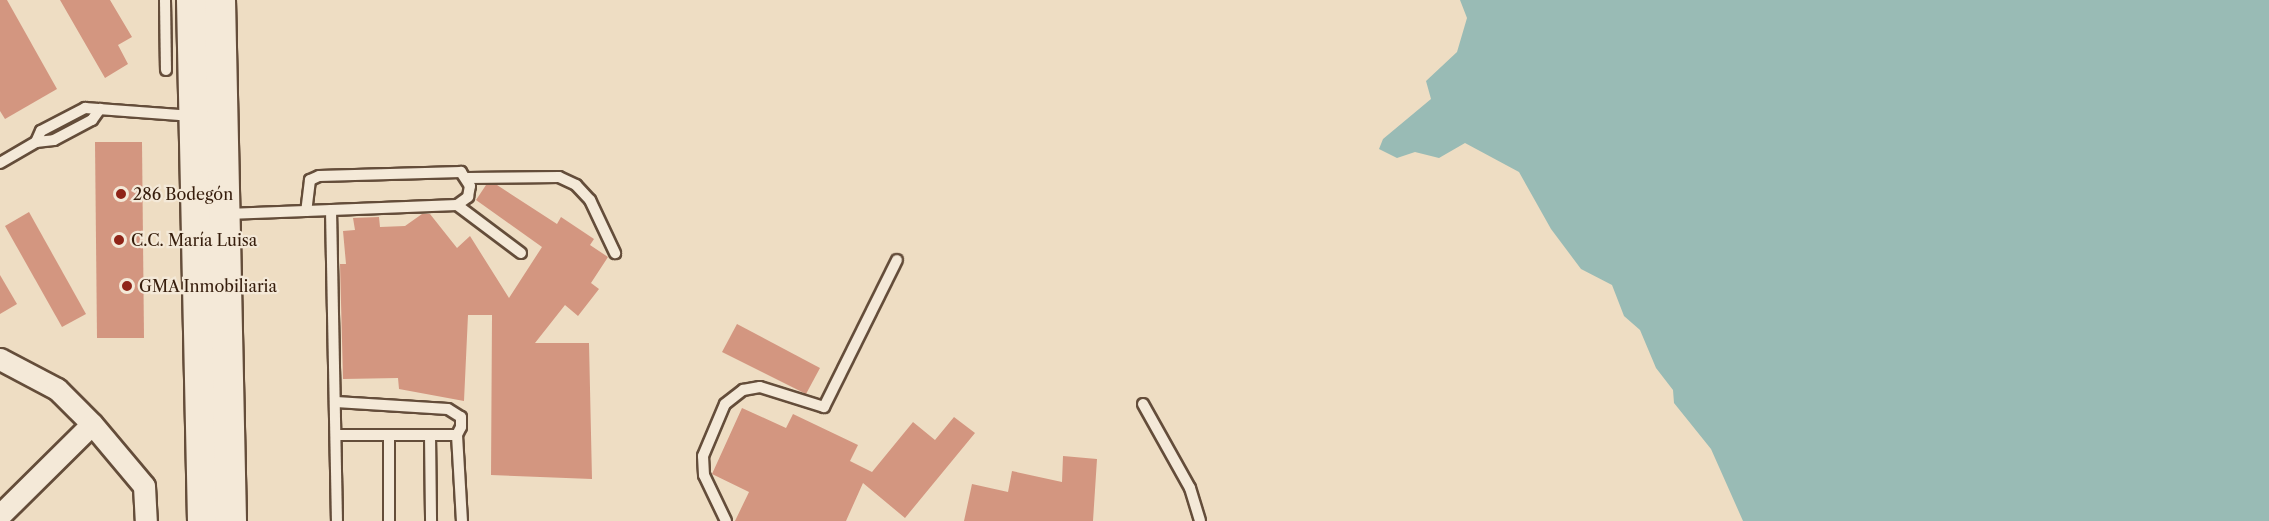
<!DOCTYPE html>
<meta charset="utf-8">
<style>
body{margin:0}
#map{position:relative;width:2269px;height:521px;overflow:hidden;background:#eeddc3;font-family:"Libre Caslon Text",serif}
div>[style]{position:absolute}
.water>*{inset:0;background:#99bbb5}
.building>*{inset:0;background:#d39680}
.roads{filter:drop-shadow(2px 0 #644d3a) drop-shadow(-2px 0 #644d3a) drop-shadow(0 2px #644d3a) drop-shadow(0 -2px #644d3a)}
.service>*{height:10px;margin:-5px;padding:0 5px;transform-origin:5px;border-radius:5px;background:#f4e9d8}
.minor>*{height:21px;margin:-10.5px;padding:0 10.5px;transform-origin:10.5px;border-radius:10.5px;background:#f4e9d8}
.secondary>*{height:30px;margin:-15px;padding:0 15px;transform-origin:15px;border-radius:15px;background:#f4e9d8}
.dots>*{width:16px;height:16px;translate:-50% -50%;box-sizing:border-box;border:3px solid #f4e9d8;border-radius:50%}
span{translate:-50% -50%;white-space:nowrap;text-align:center;line-height:1.15;-webkit-text-stroke:4.5px #f4e9d8;paint-order:stroke}
.poi-label{font-size:16px;color:#361d0c}
.left{translate:0 -50%;text-align:left}
</style>
<div id="map">
<div class="water">
<div style="clip-path:polygon(1460px 0,2269px 0,2269px 521px,1743px 521px,1711px 449px,1674px 403px,1673px 390px,1656px 368px,1640px 330px,1624px 316px,1612px 285px,1581px 269px,1551px 229px,1519px 172px,1465px 143px,1439px 158px,1415px 152px,1397px 158px,1379px 149px,1383px 139px,1431px 99px,1426px 81px,1457px 52px,1467px 18px)"></div>
</div>
<div class="building">
<div style="clip-path:polygon(0 0,7px 0,57px 89px,5px 119px,0 111px)"></div>
<div style="clip-path:polygon(60px 0,110px 0,132px 37px,118px 45px,128px 64px,105px 78px)"></div>
<div style="clip-path:polygon(95px 142px,142px 142px,144px 338px,97px 338px)"></div>
<div style="clip-path:polygon(486px 185px,497px 185px,557px 224px,561px 217px,594px 239px,590px 245px,608px 257px,591px 283px,599px 289px,578px 316px,565px 305px,535px 343px,589px 343px,592px 479px,491px 475px,492px 315px,468px 315px,464px 401px,399px 389px,398px 378px,343px 379px,340px 264px,346px 264px,343px 231px,355px 230px,353px 218px,379px 217px,380px 227px,405px 226px,422px 214px,430px 214px,457px 248px,470px 236px,509px 298px,542px 247px,476px 200px)"></div>
<div style="clip-path:polygon(29px 212px,86px 314px,62px 327px,5px 226px)"></div>
<div style="clip-path:polygon(0 275px,17px 304px,0 314px)"></div>
<div style="clip-path:polygon(737px 324px,820px 368px,806px 394px,722px 352px)"></div>
<div style="clip-path:polygon(742px 408px,786px 428px,793px 414px,858px 445px,850px 461px,872px 472px,913px 422px,935px 440px,954px 417px,975px 433px,905px 518px,863px 483px,846px 521px,735px 521px,749px 492px,712px 474px)"></div>
<div style="clip-path:polygon(1063px 456px,1097px 459px,1093px 521px,964px 521px,972px 484px,1008px 492px,1012px 471px,1062px 482px)"></div>
</div>
<div class="roads">
<div class="service">
<div style="left:165px;top:0;width:70px;rotate:89.2deg"></div>
<div style="left:36px;top:142px;width:18px;rotate:-6deg"></div>
<div style="left:54px;top:140px;width:43px;rotate:-27.8deg"></div>
<div style="left:92px;top:120px;width:14px;rotate:-54deg"></div>
<div style="left:0;top:163px;width:42px;rotate:-30.3deg"></div>
<div style="left:36px;top:142px;width:12px;rotate:-66deg"></div>
<div style="left:41px;top:131px;width:50px;rotate:-27.6deg"></div>
<div style="left:85px;top:108px;width:108px;rotate:4.2deg"></div>
<div style="left:468px;top:178px;width:91px;rotate:-0.6deg"></div>
<div style="left:559px;top:177px;width:19px;rotate:25deg"></div>
<div style="left:576px;top:185px;width:21px;rotate:47deg"></div>
<div style="left:590px;top:200px;width:59px;rotate:64.7deg"></div>
<div style="left:457px;top:205px;width:80px;rotate:36.9deg"></div>
<div style="left:331px;top:210px;width:311px;rotate:88.9deg"></div>
<div style="left:227px;top:214px;width:79px;rotate:-2.2deg"></div>
<div style="left:306px;top:211px;width:151px;rotate:-2.3deg"></div>
<div style="left:457px;top:205px;width:14px;rotate:-36deg"></div>
<div style="left:468px;top:197px;width:11px;rotate:-80deg"></div>
<div style="left:470px;top:186px;width:17px;rotate:-123deg"></div>
<div style="left:461px;top:172px;width:142px;rotate:178.4deg"></div>
<div style="left:319px;top:176px;width:10px;rotate:156deg"></div>
<div style="left:310px;top:180px;width:31px;rotate:97deg"></div>
<div style="left:336px;top:402px;width:112px;rotate:3.6deg"></div>
<div style="left:448px;top:409px;width:15px;rotate:32deg"></div>
<div style="left:461px;top:417px;width:10px;rotate:90deg"></div>
<div style="left:461px;top:427px;width:9px;rotate:117deg"></div>
<div style="left:457px;top:435px;width:120px;rotate:180deg"></div>
<div style="left:1143px;top:404px;width:96px;rotate:60.8deg"></div>
<div style="left:1190px;top:488px;width:34px;rotate:73deg"></div>
<div style="left:430px;top:435px;width:86px;rotate:89.3deg"></div>
<div style="left:457px;top:435px;width:86px;rotate:86.7deg"></div>
<div style="left:389px;top:521px;width:86px;rotate:-90deg"></div>
<div style="left:726px;top:521px;width:51px;rotate:-115.6deg"></div>
<div style="left:704px;top:475px;width:19px;rotate:-93deg"></div>
<div style="left:703px;top:456px;width:56px;rotate:-67.1deg"></div>
<div style="left:725px;top:404px;width:23px;rotate:-38deg"></div>
<div style="left:743px;top:390px;width:17px;rotate:-10deg"></div>
<div style="left:760px;top:387px;width:67px;rotate:17.4deg"></div>
<div style="left:824px;top:407px;width:164px;rotate:-63.6deg"></div>
</div>
<div class="minor">
<div style="left:0;top:359px;width:64px;rotate:27.8deg"></div>
<div style="left:57px;top:389px;width:49px;rotate:45deg"></div>
<div style="left:92px;top:424px;width:81px;rotate:50deg"></div>
<div style="left:144px;top:486px;width:35px;rotate:87deg"></div>
<div style="left:0;top:515px;width:129px;rotate:-44.7deg"></div>
</div>
<div class="secondary">
<div style="left:192px;top:0;width:521px;rotate:88.79deg"></div>
<div style="left:220px;top:0;width:521px;rotate:88.79deg"></div>
</div>
</div>
<div class="dots">
<div style="left:121px;top:194px;background:#8f2418"></div>
<div style="left:119px;top:240px;background:#8f2418"></div>
<div style="left:127px;top:286px;background:#8f2418"></div>
</div>
<div class="poi-label">
<span class="left" style="left:133px;top:194px">286 Bodegón</span>
<span class="left" style="left:131px;top:240px">C.C. María Luisa</span>
<span class="left" style="left:139px;top:286px">GMA Inmobiliaria</span>
</div>
</div>
